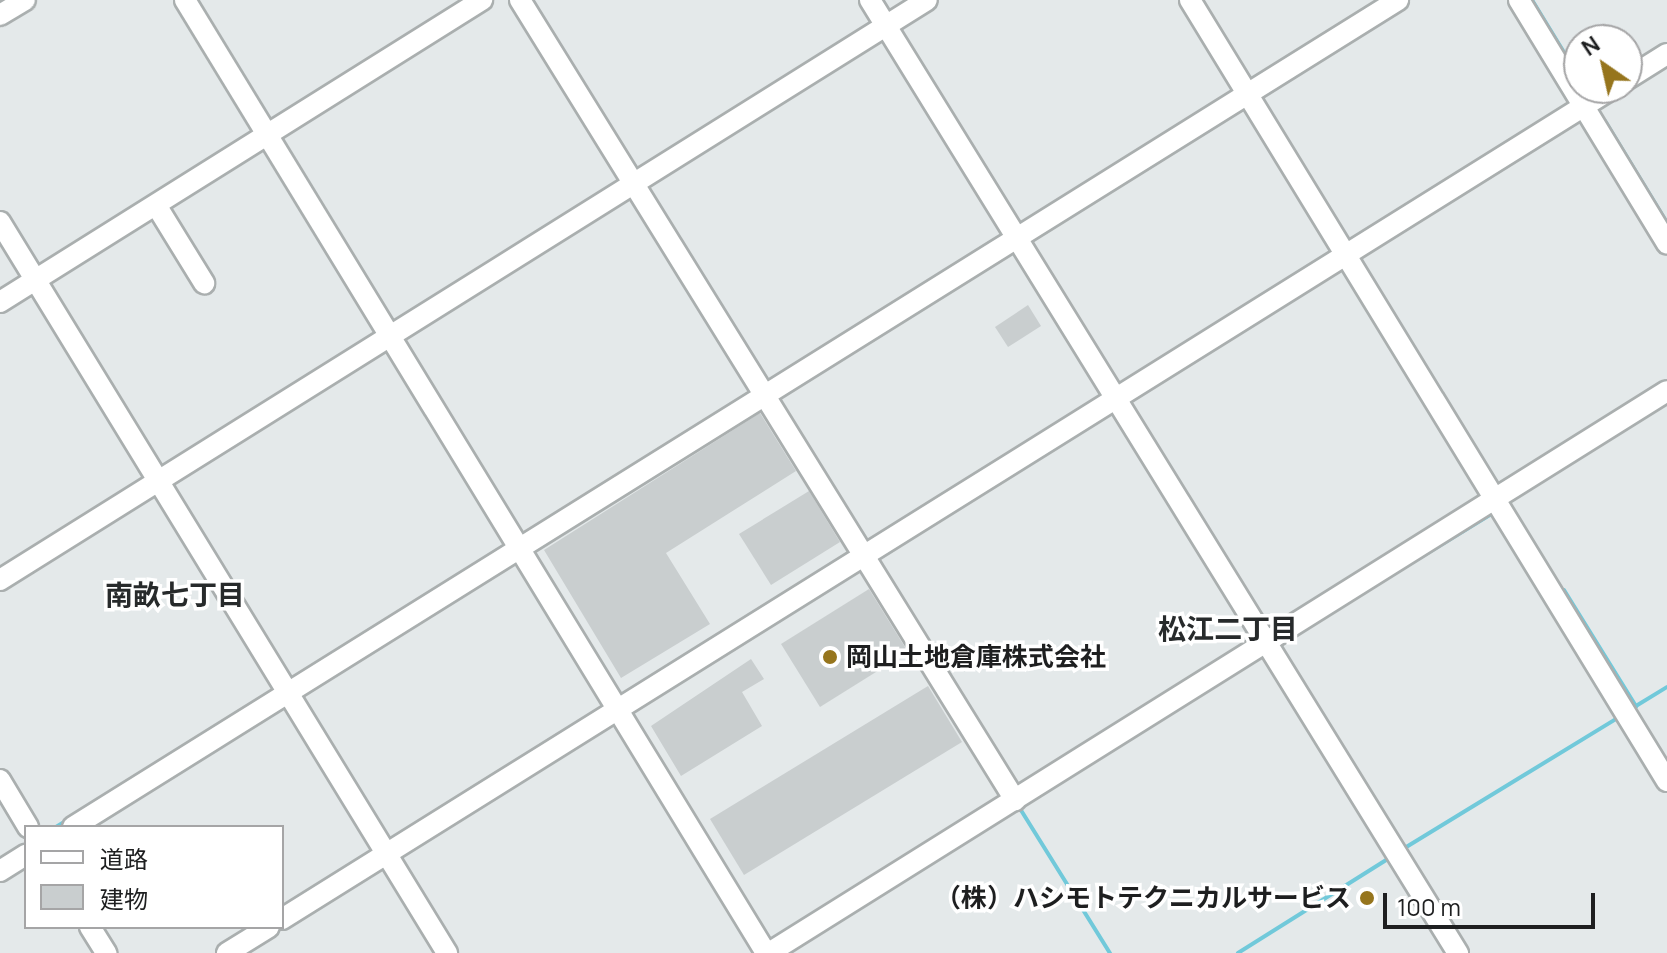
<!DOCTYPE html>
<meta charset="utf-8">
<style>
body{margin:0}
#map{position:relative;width:1667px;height:953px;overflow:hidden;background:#e4e9ea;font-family:Manrope,"Noto Sans JP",sans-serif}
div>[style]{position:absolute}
.stream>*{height:4px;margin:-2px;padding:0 2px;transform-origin:2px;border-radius:2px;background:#71c9da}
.building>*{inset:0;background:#c9cecf}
.roads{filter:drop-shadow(2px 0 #aaafaf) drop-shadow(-2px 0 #aaafaf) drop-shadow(0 2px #aaafaf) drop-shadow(0 -2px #aaafaf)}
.minor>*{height:20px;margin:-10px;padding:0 10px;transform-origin:10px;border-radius:10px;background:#fff}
.dots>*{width:22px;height:22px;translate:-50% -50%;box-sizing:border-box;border:4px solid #fff;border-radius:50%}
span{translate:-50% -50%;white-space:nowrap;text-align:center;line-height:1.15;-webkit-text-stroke:7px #fff;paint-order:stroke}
.poi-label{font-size:26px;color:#1e1f20;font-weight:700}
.left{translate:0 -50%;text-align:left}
.right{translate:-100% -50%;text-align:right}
.neighbourhood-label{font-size:28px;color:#272a2b;font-weight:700}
.legend{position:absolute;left:24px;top:825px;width:260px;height:104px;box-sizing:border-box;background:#fff;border:2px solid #a5a5a6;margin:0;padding:10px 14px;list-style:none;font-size:24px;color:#1e1f20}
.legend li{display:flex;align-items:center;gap:16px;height:40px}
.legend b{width:40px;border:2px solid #a5a5a6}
.north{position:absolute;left:1563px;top:24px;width:80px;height:80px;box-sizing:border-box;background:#fff;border:2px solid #a5a5a6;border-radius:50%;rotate:326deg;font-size:22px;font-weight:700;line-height:32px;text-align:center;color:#1e1f20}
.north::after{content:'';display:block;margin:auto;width:28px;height:36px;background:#96751d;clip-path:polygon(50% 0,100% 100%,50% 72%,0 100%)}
.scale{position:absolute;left:1383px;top:893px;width:212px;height:36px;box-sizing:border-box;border:4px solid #1e1f20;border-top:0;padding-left:10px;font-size:24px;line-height:28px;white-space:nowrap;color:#1e1f20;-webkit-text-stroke:6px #fff;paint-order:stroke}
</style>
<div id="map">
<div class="stream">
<div style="left:1532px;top:0;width:90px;rotate:58.6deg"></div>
<div style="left:1605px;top:121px;width:119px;rotate:58.7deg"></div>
<div style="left:37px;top:267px;width:17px;rotate:-31deg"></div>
<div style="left:0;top:290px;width:27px;rotate:-31deg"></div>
<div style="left:1390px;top:576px;width:123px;rotate:-31.4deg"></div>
<div style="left:1564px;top:590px;width:137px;rotate:58.2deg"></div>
<div style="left:1631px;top:709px;width:42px;rotate:-31.4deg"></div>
<div style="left:1019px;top:807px;width:172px;rotate:58.1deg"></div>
<div style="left:56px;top:827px;width:13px;rotate:-32deg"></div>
<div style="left:1403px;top:849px;width:255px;rotate:-31.4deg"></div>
<div style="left:758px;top:921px;width:27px;rotate:59deg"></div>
<div style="left:1238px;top:953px;width:181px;rotate:-32.1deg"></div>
</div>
<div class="building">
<div style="clip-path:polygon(1028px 305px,1041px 326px,1008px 347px,995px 327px)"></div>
<div style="clip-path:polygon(760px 413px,796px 471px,666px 553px,710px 624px,621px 678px,544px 550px)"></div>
<div style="clip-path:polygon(809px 491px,840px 542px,771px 585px,739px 534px)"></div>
<div style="clip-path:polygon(869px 589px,908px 652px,820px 707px,781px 644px)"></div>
<div style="clip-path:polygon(751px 659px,764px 679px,742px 692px,762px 726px,681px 776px,651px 726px)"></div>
<div style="clip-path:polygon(928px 686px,962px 742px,744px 875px,710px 819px)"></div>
</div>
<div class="roads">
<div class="minor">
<div style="left:185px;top:0;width:1116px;rotate:58.63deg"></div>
<div style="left:520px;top:0;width:941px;rotate:58.25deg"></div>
<div style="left:870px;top:0;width:1120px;rotate:58.33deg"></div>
<div style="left:1190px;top:0;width:915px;rotate:58.59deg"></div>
<div style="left:1519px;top:0;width:285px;rotate:58.7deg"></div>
<div style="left:0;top:15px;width:29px;rotate:-31deg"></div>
<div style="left:1627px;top:79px;width:47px;rotate:-32deg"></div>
<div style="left:156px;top:205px;width:92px;rotate:58.4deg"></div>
<div style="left:0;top:222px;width:857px;rotate:58.55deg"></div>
<div style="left:0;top:302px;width:569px;rotate:-32.07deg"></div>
<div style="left:0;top:580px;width:1093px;rotate:-32.03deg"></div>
<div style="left:0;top:780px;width:55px;rotate:59.2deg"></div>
<div style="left:73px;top:827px;width:1562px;rotate:-31.97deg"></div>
<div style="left:0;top:871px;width:31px;rotate:-32deg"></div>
<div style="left:282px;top:919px;width:1569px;rotate:-31.98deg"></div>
<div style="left:90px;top:927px;width:31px;rotate:58deg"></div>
<div style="left:227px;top:953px;width:49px;rotate:-31.8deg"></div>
<div style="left:769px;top:953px;width:1059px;rotate:-32.04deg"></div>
</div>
</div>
<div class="dots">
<div style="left:830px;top:657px;background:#96751d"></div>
<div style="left:1367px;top:898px;background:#96751d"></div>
</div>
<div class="poi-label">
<span class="left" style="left:846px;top:657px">岡山土地倉庫株式会社</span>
<span class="right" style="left:1351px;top:898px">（株）ハシモトテクニカルサービス</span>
</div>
<div class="neighbourhood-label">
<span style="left:175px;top:594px">南畝七丁目</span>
<span style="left:1228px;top:628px">松江二丁目</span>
</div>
<ul class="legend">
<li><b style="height:10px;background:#fff"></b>道路</li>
<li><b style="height:22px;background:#c9cecf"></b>建物</li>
</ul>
<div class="north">N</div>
<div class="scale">100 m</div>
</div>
